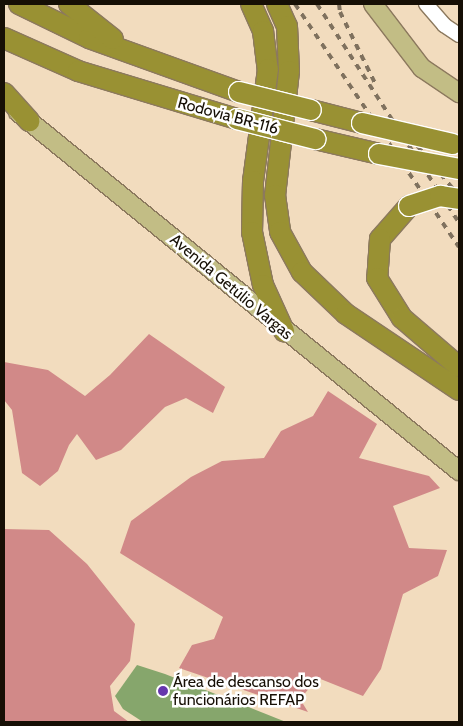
<!DOCTYPE html>
<meta charset="utf-8">
<style>
body{margin:0}
#map{position:relative;width:463px;height:726px;overflow:hidden;background:#f2dcbe;font-family:Cabin,sans-serif}
div>[style]{position:absolute}
.forest>*{inset:0;background:#d18988}
.water>*{inset:0;background:#86a66c}
.roads{filter:drop-shadow(1px 0 #8c795e) drop-shadow(-1px 0 #8c795e) drop-shadow(0 1px #8c795e) drop-shadow(0 -1px #8c795e)}
.minor>*{height:14px;margin:-7px;padding:0 7px;transform-origin:7px;border-radius:7px;background:#fff}
.major>*{height:18px;margin:-9px;padding:0 9px;transform-origin:9px;border-radius:9px;background:#c2bd85}
.highway>*{height:20px;margin:-10px;padding:0 10px;transform-origin:10px;border-radius:10px;background:#999133}
.rail>*{height:4px;margin-top:-2px;transform-origin:0;background:repeating-linear-gradient(90deg,#7f715e 0 6px,transparent 0 12px)}
.bridges{filter:drop-shadow(1px 0 #fff) drop-shadow(-1px 0 #fff) drop-shadow(0 1px #fff) drop-shadow(0 -1px #fff)}
.highway-bridge>*{height:20px;margin:-10px;padding:0 10px;transform-origin:10px;border-radius:10px;background:#999133}
.dots>*{width:14px;height:14px;translate:-50% -50%;box-sizing:border-box;border:2px solid #fff;border-radius:50%}
span{translate:-50% -50%;white-space:nowrap;text-align:center;line-height:1.15;-webkit-text-stroke:5px #fff;paint-order:stroke}
.street-label{font-size:16px;color:#160f05}
.poi-label{font-size:16px;color:#160f05}
.left{translate:0 -50%;text-align:left}
.frame{position:absolute;inset:0;border:5px solid #160f05;pointer-events:none}
</style>
<div id="map">
<div class="forest">
<div style="clip-path:polygon(149px 334px,225px 387px,213px 413px,186px 398px,165px 407px,121px 450px,96px 460px,77px 434px,69px 445px,58px 471px,40px 486px,22px 473px,12px 410px,4px 400px,4px 362px,48px 370px,85px 396px,110px 375px)"></div>
<div style="clip-path:polygon(328px 391px,377px 424px,359px 458px,429px 476px,440px 488px,393px 506px,409px 548px,447px 550px,438px 576px,403px 594px,381px 669px,363px 696px,318px 678px,300px 699px,308px 712px,179px 668px,192px 645px,214px 639px,223px 617px,120px 553px,131px 521px,191px 477px,222px 461px,264px 458px,281px 431px,313px 416px)"></div>
<div style="clip-path:polygon(4px 529px,49px 530px,87px 564px,135px 624px,130px 661px,110px 686px,114px 711px,129px 722px,4px 722px)"></div>
</div>
<div class="water">
<div style="clip-path:polygon(137px 665px,165px 674px,286px 722px,143px 722px,123px 709px,115px 696px)"></div>
</div>
<div class="roads">
<div class="minor">
<div style="left:426px;top:4px;width:28px;rotate:49deg"></div>
<div style="left:444px;top:25px;width:18px;rotate:34deg"></div>
</div>
<div class="major">
<div style="left:373px;top:4px;width:81px;rotate:52.6deg"></div>
<div style="left:422px;top:68px;width:45px;rotate:34deg"></div>
<div style="left:18px;top:112px;width:569px;rotate:39.15deg"></div>
</div>
<div class="highway">
<div style="left:19px;top:4px;width:78px;rotate:25.9deg"></div>
<div style="left:89px;top:38px;width:159px;rotate:19.8deg"></div>
<div style="left:69px;top:4px;width:56px;rotate:38.5deg"></div>
<div style="left:251px;top:4px;width:30px;rotate:66deg"></div>
<div style="left:263px;top:31px;width:38px;rotate:83deg"></div>
<div style="left:268px;top:69px;width:113px;rotate:97.6deg"></div>
<div style="left:253px;top:181px;width:51px;rotate:91.1deg"></div>
<div style="left:252px;top:232px;width:54px;rotate:78.3deg"></div>
<div style="left:263px;top:285px;width:51px;rotate:65.5deg"></div>
<div style="left:277px;top:4px;width:24px;rotate:66deg"></div>
<div style="left:287px;top:26px;width:45px;rotate:87.5deg"></div>
<div style="left:289px;top:71px;width:125px;rotate:96.4deg"></div>
<div style="left:275px;top:195px;width:37px;rotate:82deg"></div>
<div style="left:280px;top:232px;width:46px;rotate:61.2deg"></div>
<div style="left:302px;top:272px;width:61px;rotate:43.7deg"></div>
<div style="left:346px;top:314px;width:136px;rotate:33.9deg"></div>
<div style="left:4px;top:38px;width:81px;rotate:24deg"></div>
<div style="left:78px;top:71px;width:166px;rotate:16.8deg"></div>
<div style="left:4px;top:93px;width:38px;rotate:48deg"></div>
<div style="left:311px;top:110px;width:53px;rotate:14.3deg"></div>
<div style="left:315px;top:139px;width:66px;rotate:13.2deg"></div>
<div style="left:409px;top:206px;width:44px;rotate:131.3deg"></div>
<div style="left:380px;top:239px;width:39px;rotate:94deg"></div>
<div style="left:377px;top:278px;width:47px;rotate:58deg"></div>
<div style="left:402px;top:318px;width:75px;rotate:40.7deg"></div>
</div>
</div>
<div class="rail">
<div style="left:295px;top:4px;width:293px;rotate:56deg"></div>
<div style="left:317px;top:4px;width:261px;rotate:57deg"></div>
<div style="left:339px;top:4px;width:8px;rotate:83deg"></div>
<div style="left:340px;top:12px;width:79px;rotate:63.8deg"></div>
<div style="left:410px;top:137px;width:77px;rotate:50.3deg"></div>
</div>
<div class="bridges">
<div class="highway-bridge">
<div style="left:239px;top:92px;width:74px;rotate:14deg"></div>
<div style="left:237px;top:119px;width:81px;rotate:14.4deg"></div>
<div style="left:362px;top:123px;width:93px;rotate:13deg"></div>
<div style="left:379px;top:154px;width:81px;rotate:10.6deg"></div>
<div style="left:409px;top:206px;width:33px;rotate:-18deg"></div>
<div style="left:440px;top:196px;width:19px;rotate:9deg"></div>
</div>
</div>
<div class="dots">
<div style="left:163px;top:691px;background:#6636ad"></div>
</div>
<div class="street-label">
<span style="left:228px;top:116px;rotate:15deg">Rodovia BR-116</span>
<span style="left:231px;top:287px;rotate:40deg">Avenida Getúlio Vargas</span>
</div>
<div class="poi-label">
<span class="left" style="left:173px;top:691px">Área de descanso dos<br>funcionários REFAP</span>
</div>
<div class="frame"></div>
</div>
